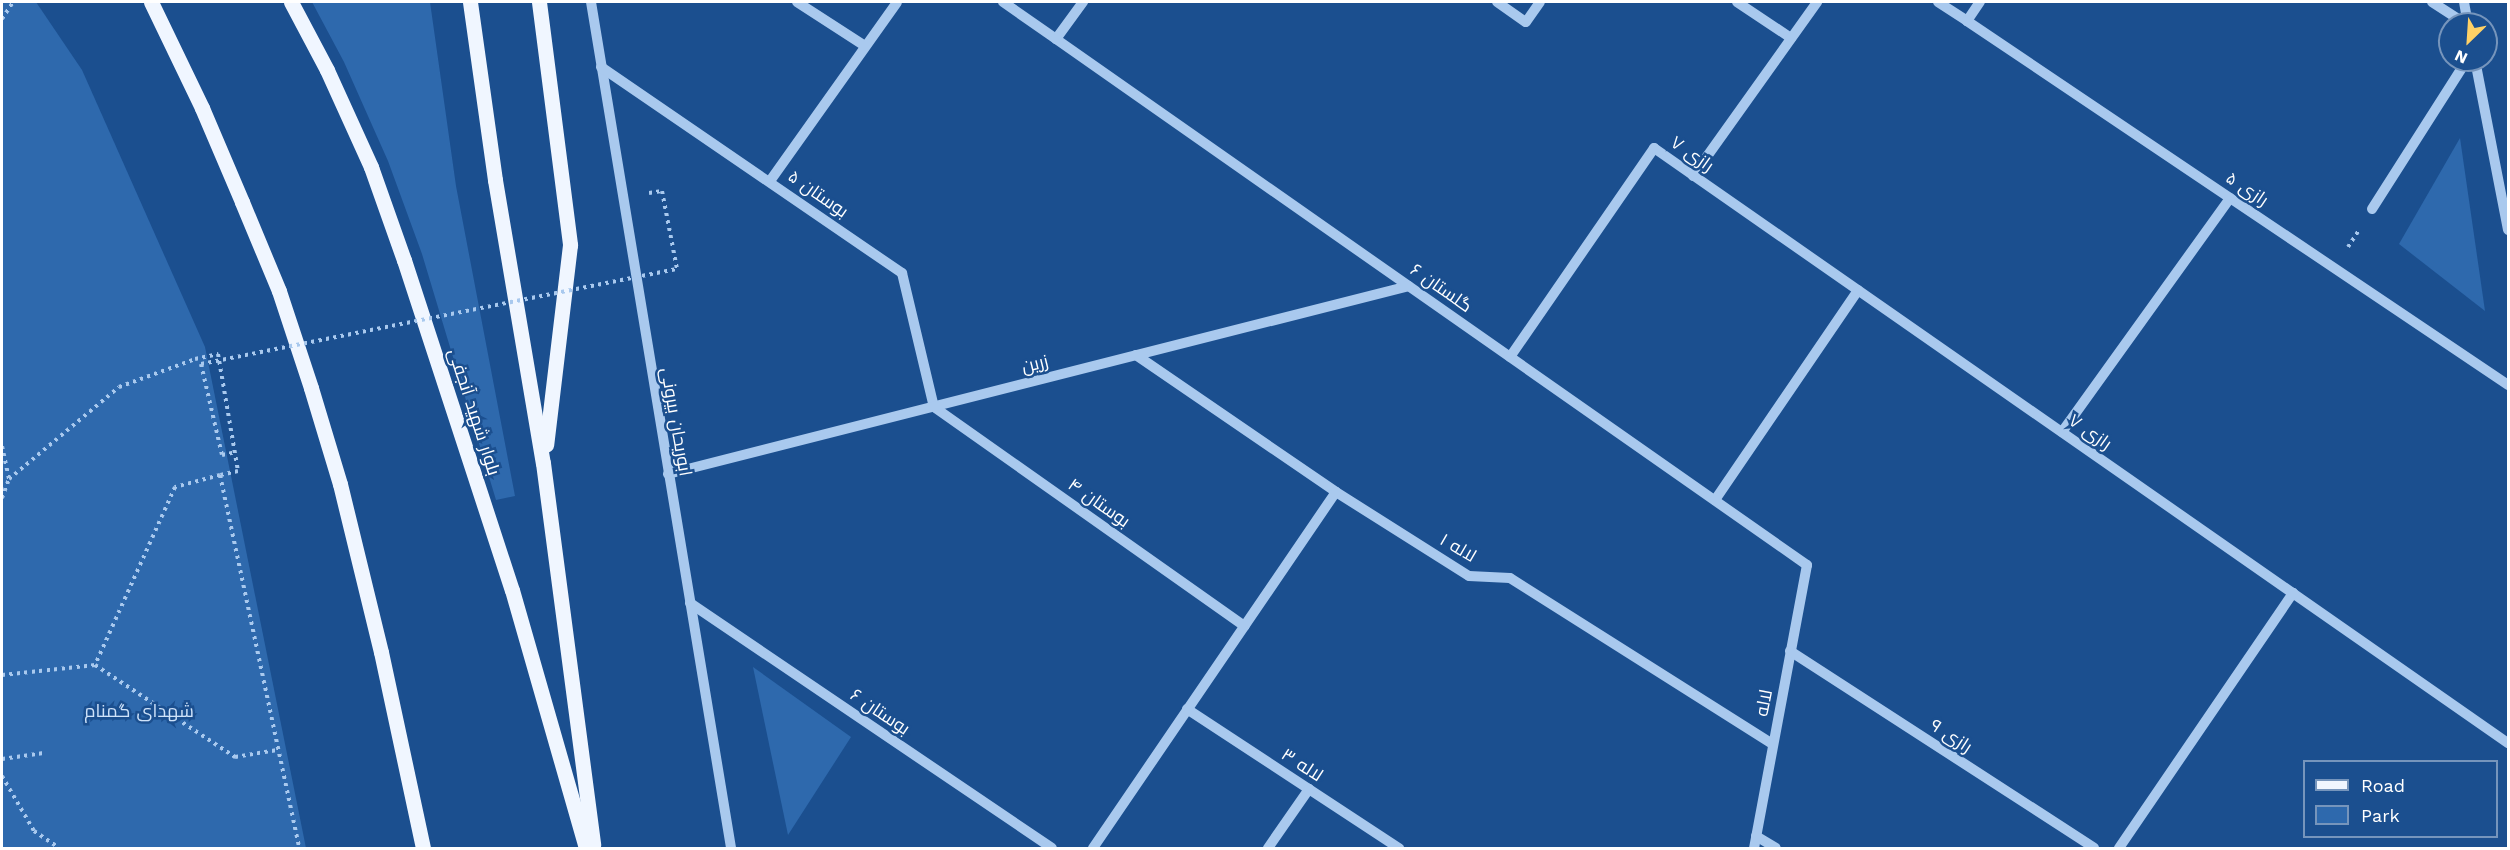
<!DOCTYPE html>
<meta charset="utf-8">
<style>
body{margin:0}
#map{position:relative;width:2510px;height:850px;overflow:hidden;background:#1b4f8f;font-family:"Work Sans",Cairo,sans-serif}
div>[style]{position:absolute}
.green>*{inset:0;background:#2e69ad}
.path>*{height:4px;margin-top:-2px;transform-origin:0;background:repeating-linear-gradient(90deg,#a9c9ee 0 3px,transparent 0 7.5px)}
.minor>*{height:10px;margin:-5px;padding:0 5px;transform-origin:5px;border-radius:5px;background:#a9c9ee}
.major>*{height:15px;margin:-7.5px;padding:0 7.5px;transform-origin:7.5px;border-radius:7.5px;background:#f0f6ff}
.path-bridge>*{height:4px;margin-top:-2px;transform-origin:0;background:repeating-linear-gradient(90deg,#a9c9ee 0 3px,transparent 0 7.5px)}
span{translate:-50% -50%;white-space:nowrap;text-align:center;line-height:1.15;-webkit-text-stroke:5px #1b4f8f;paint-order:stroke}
.street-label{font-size:18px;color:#fff}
.park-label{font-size:18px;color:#cfe3fa}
.frame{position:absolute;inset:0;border:3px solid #fff;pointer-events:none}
.legend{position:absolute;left:2303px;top:760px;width:195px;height:78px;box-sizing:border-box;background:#1b4f8f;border:2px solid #7695bc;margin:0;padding:8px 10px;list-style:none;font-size:18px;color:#fff}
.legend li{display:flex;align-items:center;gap:12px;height:30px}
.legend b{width:30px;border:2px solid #7695bc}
.north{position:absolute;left:2438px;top:12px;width:60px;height:60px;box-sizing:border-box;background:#1b4f8f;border:2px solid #7695bc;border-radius:50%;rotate:205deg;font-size:16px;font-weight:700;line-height:24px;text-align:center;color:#fff}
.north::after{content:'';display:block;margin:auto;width:21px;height:27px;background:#ffd166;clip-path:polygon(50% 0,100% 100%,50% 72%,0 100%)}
</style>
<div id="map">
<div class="green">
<div style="clip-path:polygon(2px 2px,36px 2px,82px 70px,205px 347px,306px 848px,2px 848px)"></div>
<div style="clip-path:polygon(312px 2px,430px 2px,456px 186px,515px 496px,496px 500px,422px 254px,388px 161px,344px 62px)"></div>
<div style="clip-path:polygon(2460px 138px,2485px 311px,2399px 244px)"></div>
<div style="clip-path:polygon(753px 667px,851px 737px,788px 835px)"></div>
</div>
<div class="path">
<div style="left:2px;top:19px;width:20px;rotate:-57deg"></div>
<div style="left:649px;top:193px;width:13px;rotate:-9deg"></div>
<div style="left:662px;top:191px;width:79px;rotate:79.1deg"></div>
<div style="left:2348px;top:247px;width:20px;rotate:-57deg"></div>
<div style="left:201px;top:364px;width:93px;rotate:77deg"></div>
<div style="left:222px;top:455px;width:14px;rotate:-12deg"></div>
<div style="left:2px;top:446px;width:34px;rotate:78deg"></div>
<div style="left:220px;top:475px;width:47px;rotate:165.1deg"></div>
<div style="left:175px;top:487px;width:195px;rotate:114.2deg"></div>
<div style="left:95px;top:665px;width:168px;rotate:33.3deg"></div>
<div style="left:235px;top:757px;width:43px;rotate:-9.5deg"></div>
<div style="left:2px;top:498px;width:20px;rotate:-70deg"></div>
<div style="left:9px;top:479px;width:143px;rotate:-39.9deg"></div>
<div style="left:119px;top:387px;width:81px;rotate:-20.2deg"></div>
<div style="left:195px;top:359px;width:24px;rotate:-12deg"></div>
<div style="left:218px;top:354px;width:119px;rotate:80.3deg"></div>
<div style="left:238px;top:471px;width:18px;rotate:167deg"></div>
<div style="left:220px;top:475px;width:381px;rotate:78deg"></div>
<div style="left:2px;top:675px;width:94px;rotate:-6.1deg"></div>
<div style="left:2px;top:759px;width:42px;rotate:-8.1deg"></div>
<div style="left:2px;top:776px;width:64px;rotate:59.8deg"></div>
<div style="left:34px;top:831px;width:30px;rotate:34deg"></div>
</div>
<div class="minor">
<div style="left:591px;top:2px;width:858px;rotate:80.6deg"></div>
<div style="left:797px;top:2px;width:81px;rotate:32.9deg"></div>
<div style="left:1003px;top:2px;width:65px;rotate:34.9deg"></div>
<div style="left:1056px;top:39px;width:46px;rotate:-53.9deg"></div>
<div style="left:1497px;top:2px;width:35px;rotate:35deg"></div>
<div style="left:1526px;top:22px;width:24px;rotate:-55deg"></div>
<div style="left:1737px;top:2px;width:65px;rotate:33.7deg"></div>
<div style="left:1938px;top:2px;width:35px;rotate:33deg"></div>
<div style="left:1967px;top:21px;width:23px;rotate:-56deg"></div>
<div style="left:2432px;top:2px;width:40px;rotate:32.9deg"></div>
<div style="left:2464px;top:2px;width:22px;rotate:80deg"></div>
<div style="left:1967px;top:21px;width:652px;rotate:33.93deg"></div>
<div style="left:1056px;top:39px;width:917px;rotate:35.01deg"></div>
<div style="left:1807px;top:565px;width:288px;rotate:100.6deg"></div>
<div style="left:2475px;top:60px;width:173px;rotate:79deg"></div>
<div style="left:601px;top:67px;width:365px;rotate:34.4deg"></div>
<div style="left:902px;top:273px;width:138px;rotate:76.6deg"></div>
<div style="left:934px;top:407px;width:380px;rotate:35.2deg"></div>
<div style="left:1693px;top:176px;width:214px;rotate:-54.5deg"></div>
<div style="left:770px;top:181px;width:219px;rotate:-54.6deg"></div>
<div style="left:2372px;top:209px;width:177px;rotate:-57.5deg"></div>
<div style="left:1136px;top:355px;width:242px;rotate:34.4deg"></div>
<div style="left:1336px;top:492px;width:157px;rotate:32.3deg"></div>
<div style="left:1469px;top:576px;width:41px;rotate:2.8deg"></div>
<div style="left:1510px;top:578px;width:311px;rotate:32.3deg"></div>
<div style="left:1510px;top:357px;width:254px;rotate:-55.4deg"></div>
<div style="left:1654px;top:148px;width:1041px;rotate:34.87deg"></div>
<div style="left:2062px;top:432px;width:288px;rotate:-54.3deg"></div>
<div style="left:668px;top:474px;width:764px;rotate:-14.24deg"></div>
<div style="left:1715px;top:500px;width:254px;rotate:-55.7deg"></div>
<div style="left:690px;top:603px;width:437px;rotate:34.1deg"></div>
<div style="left:1790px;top:651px;width:362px;rotate:32.9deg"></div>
<div style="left:1187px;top:709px;width:254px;rotate:33.3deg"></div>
<div style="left:1756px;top:836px;width:23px;rotate:31deg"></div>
<div style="left:1093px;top:848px;width:431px;rotate:-55.7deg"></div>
<div style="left:1268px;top:848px;width:72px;rotate:-55.2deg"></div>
<div style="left:2119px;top:848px;width:309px;rotate:-55.7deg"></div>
</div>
<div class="major">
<div style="left:151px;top:2px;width:118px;rotate:64.3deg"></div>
<div style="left:202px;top:108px;width:102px;rotate:66.9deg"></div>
<div style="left:242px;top:202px;width:96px;rotate:67.4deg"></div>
<div style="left:279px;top:291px;width:102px;rotate:71.7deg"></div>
<div style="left:311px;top:388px;width:100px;rotate:73.2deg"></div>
<div style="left:340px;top:484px;width:173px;rotate:76.3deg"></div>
<div style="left:381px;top:652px;width:200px;rotate:77.9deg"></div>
<div style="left:291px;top:2px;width:77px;rotate:62.1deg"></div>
<div style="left:327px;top:70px;width:107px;rotate:65.6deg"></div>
<div style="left:371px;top:167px;width:99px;rotate:70.5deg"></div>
<div style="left:404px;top:260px;width:347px;rotate:71.9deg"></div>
<div style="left:512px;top:590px;width:268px;rotate:74deg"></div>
<div style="left:470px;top:2px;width:180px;rotate:82deg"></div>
<div style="left:495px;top:180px;width:287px;rotate:80.4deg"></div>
<div style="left:543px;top:463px;width:385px;rotate:82.5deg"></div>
<div style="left:539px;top:2px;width:245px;rotate:82.7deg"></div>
<div style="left:570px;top:245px;width:201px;rotate:96.8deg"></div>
</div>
<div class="path-bridge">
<div style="left:201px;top:364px;width:485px;rotate:-11.3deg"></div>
</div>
<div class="street-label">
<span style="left:1692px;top:154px;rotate:35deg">رازی ۷</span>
<span style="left:2247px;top:189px;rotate:34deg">رازی ۵</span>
<span style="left:818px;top:194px;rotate:35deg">بوستان ۵</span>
<span style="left:1441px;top:288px;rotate:35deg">گلستان ۶</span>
<span style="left:1035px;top:364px;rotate:-14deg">زرین</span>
<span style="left:474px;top:412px;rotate:72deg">بلوار شهید آنجفی</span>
<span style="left:676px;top:422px;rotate:80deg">ابوریحان بیرونی</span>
<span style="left:2090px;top:432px;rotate:35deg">رازی ۷</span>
<span style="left:1099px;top:503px;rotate:35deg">بوستان ۴</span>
<span style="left:1458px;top:548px;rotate:30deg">لاله ۱</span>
<span style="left:1764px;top:703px;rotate:-79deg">لاله</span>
<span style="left:880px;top:712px;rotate:34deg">بوستان ۶</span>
<span style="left:1951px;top:736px;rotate:33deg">رازی ۹</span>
<span style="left:1302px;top:765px;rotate:33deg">لاله ۳</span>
</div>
<div class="park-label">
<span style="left:139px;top:711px">شهدای گمنام</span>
</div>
<div class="frame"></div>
<ul class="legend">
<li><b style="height:8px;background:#f0f6ff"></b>Road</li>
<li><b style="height:16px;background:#2e69ad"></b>Park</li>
</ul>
<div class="north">N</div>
</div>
